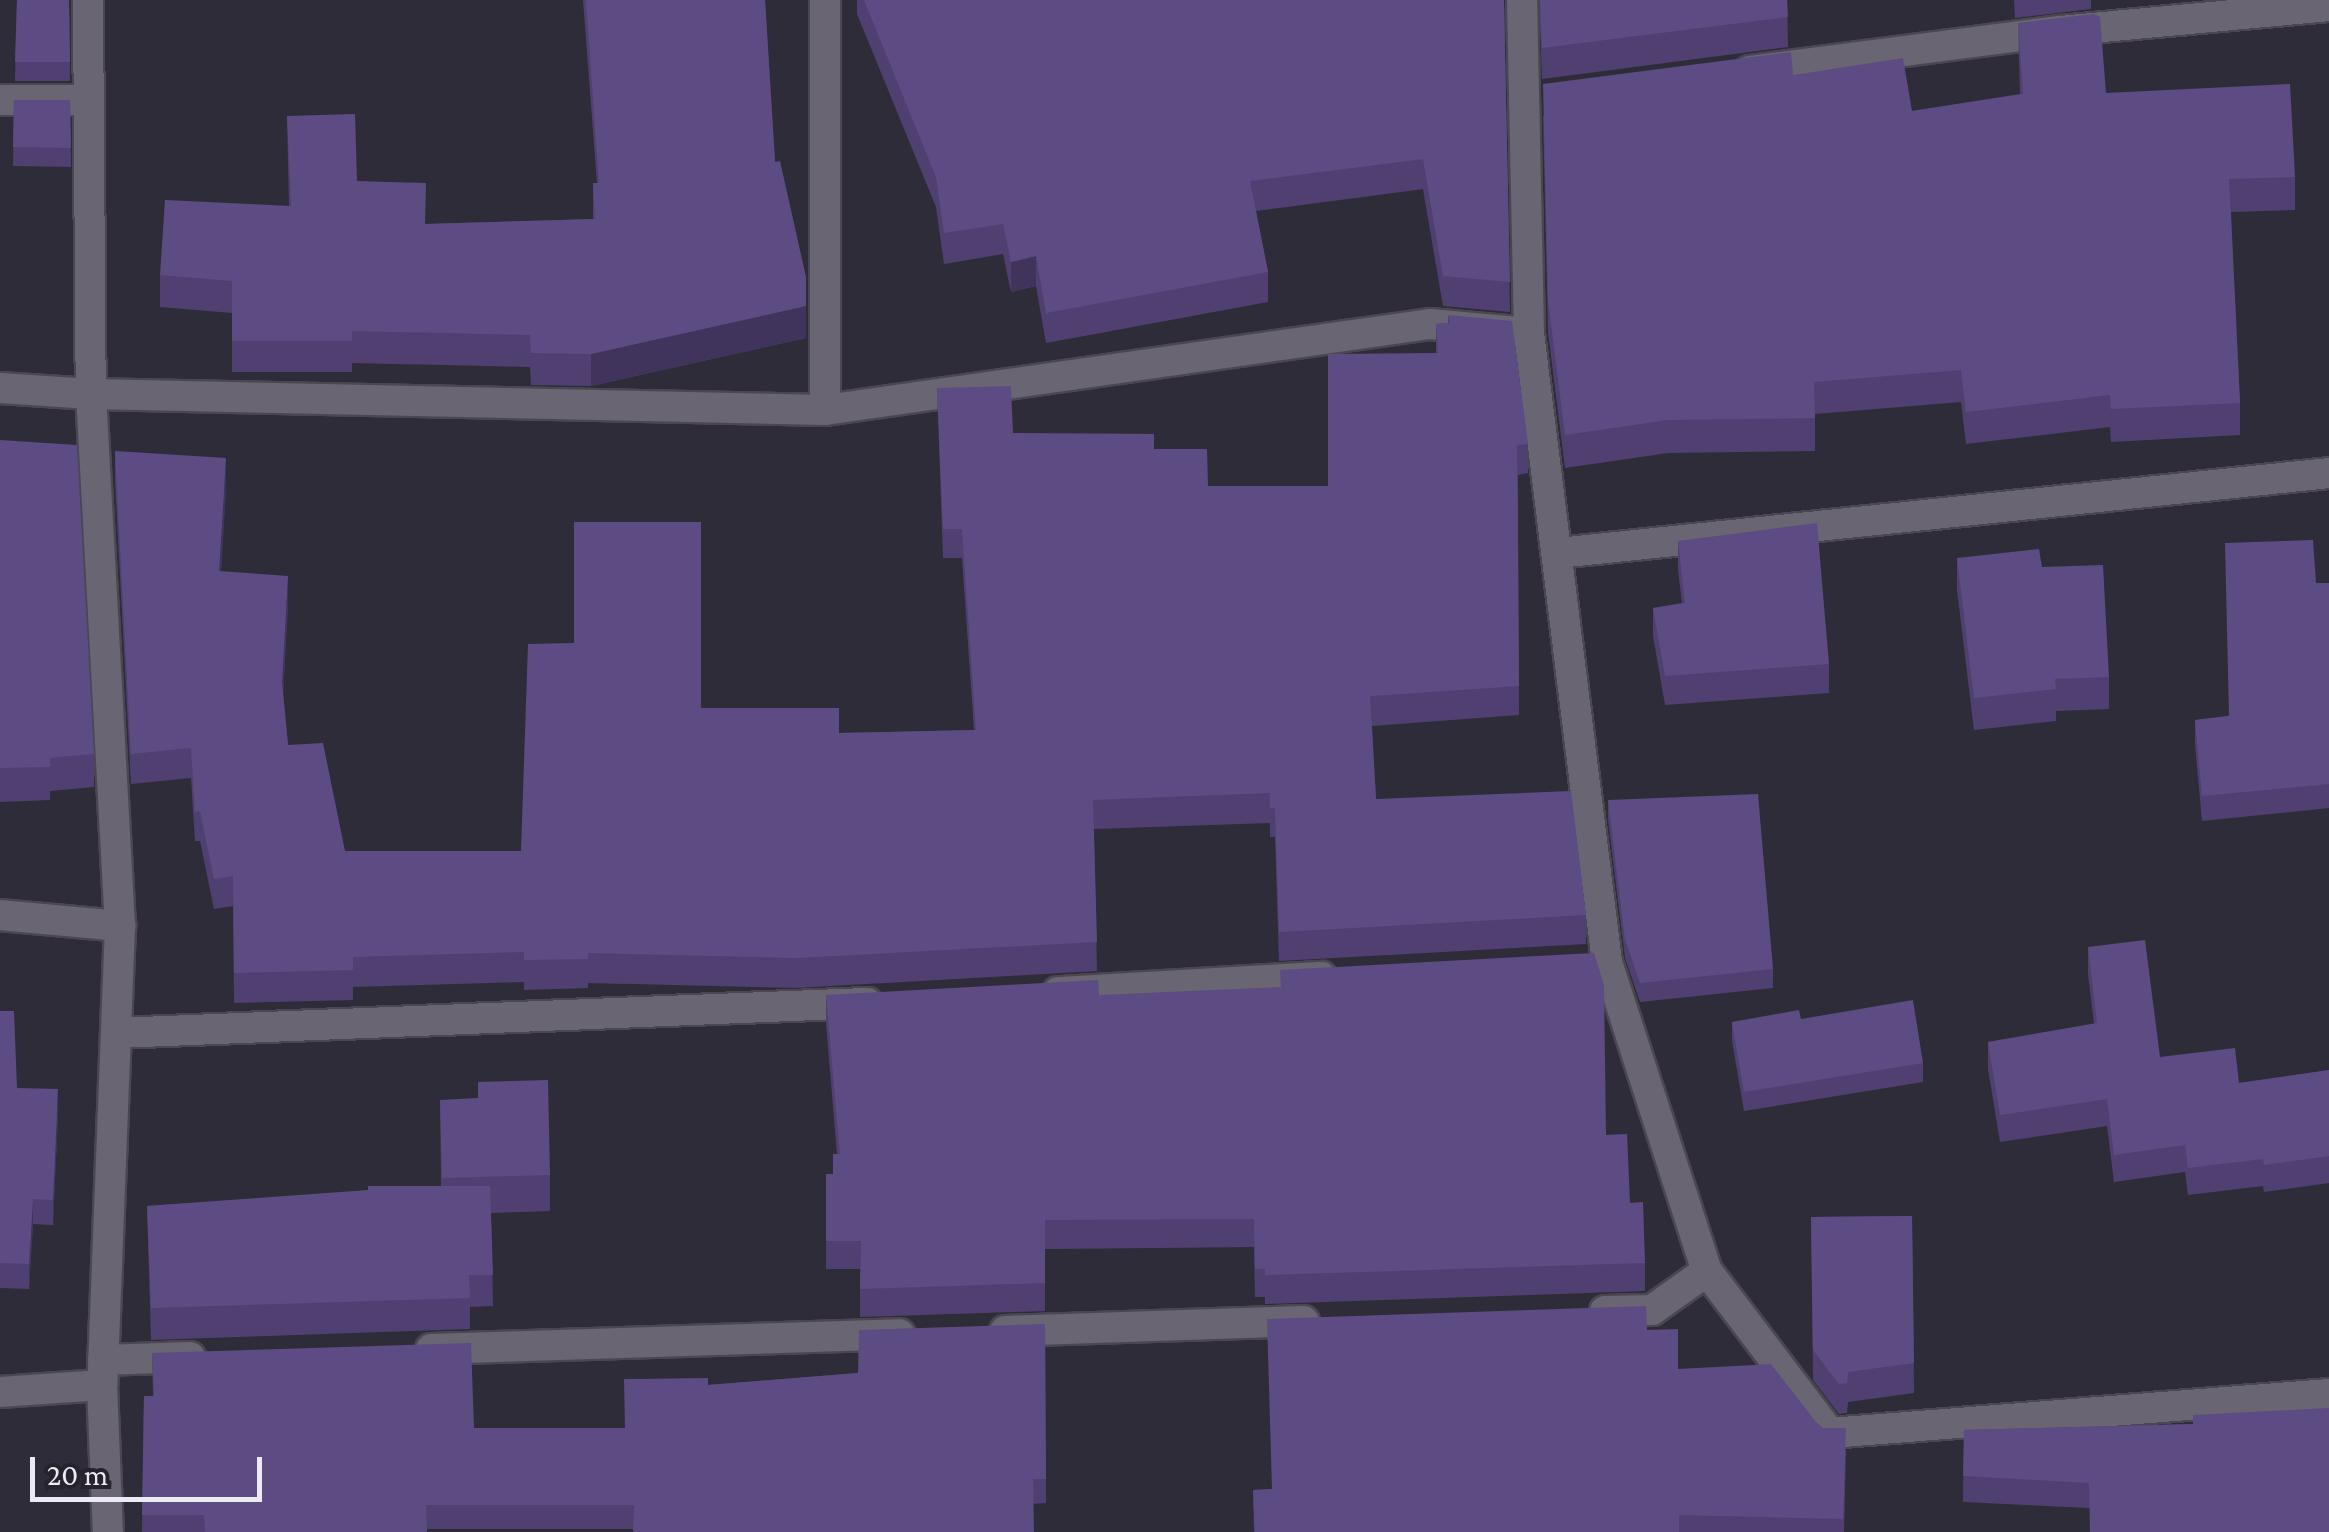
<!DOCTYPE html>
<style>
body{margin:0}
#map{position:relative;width:2329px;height:1532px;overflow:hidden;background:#2f2c39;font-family:"Crimson Pro",serif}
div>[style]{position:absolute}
.roads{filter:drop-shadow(2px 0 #4b4752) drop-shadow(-2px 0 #4b4752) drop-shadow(0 2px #4b4752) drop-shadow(0 -2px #4b4752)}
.street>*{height:30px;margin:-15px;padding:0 15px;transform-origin:15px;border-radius:15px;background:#696573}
.wall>*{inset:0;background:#504071}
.shaded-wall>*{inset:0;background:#41345c}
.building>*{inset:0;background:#5d4b83}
span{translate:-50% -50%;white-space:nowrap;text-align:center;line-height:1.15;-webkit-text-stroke:9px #26222e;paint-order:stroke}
.scale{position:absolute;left:30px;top:1457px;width:232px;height:45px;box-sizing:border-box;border:5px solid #eceaf2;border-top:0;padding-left:12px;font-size:30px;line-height:35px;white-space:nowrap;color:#eceaf2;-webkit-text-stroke:8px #26222e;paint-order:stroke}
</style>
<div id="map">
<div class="roads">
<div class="street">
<div style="left:88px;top:0;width:394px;rotate:89.6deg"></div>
<div style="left:91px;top:394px;width:533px;rotate:86.88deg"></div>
<div style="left:120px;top:926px;width:459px;rotate:92.2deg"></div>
<div style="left:102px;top:1385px;width:147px;rotate:87.7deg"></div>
<div style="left:825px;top:0;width:410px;rotate:90deg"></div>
<div style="left:1750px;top:71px;width:313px;rotate:-7.4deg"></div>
<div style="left:2060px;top:31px;width:270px;rotate:-5.3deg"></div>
<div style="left:0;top:100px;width:89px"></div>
<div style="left:1529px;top:333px;width:634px;rotate:82.93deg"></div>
<div style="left:1607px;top:962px;width:325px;rotate:72.1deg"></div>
<div style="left:1707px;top:1271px;width:203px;rotate:52.8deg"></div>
<div style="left:1830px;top:1433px;width:501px;rotate:-4.47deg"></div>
<div style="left:0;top:388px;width:91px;rotate:3.8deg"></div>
<div style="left:91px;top:394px;width:734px;rotate:1.25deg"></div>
<div style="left:825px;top:410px;width:611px;rotate:-8.09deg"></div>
<div style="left:1430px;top:324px;width:99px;rotate:5.2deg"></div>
<div style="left:1529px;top:333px;width:333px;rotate:-91.2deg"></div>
<div style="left:1558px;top:553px;width:775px;rotate:-5.92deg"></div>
<div style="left:0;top:915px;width:121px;rotate:5.2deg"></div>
<div style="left:1058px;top:992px;width:264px;rotate:-3.3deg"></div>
<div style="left:116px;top:1033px;width:752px;rotate:-2.29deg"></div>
<div style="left:1605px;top:1311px;width:47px;rotate:-1.2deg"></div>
<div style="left:1652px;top:1310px;width:67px;rotate:-35.3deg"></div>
<div style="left:1005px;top:1331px;width:299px;rotate:-1.9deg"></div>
<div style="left:431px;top:1349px;width:469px;rotate:-1.8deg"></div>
<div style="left:103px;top:1360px;width:87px;rotate:-2deg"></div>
<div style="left:0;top:1392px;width:102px;rotate:-3.9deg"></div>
</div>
</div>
<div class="wall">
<div style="clip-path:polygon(17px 0,69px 0,70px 81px,15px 81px)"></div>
<div style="clip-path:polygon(583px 0,765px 0,775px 162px,806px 338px,591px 386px,531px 385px,530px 367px,352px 363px,352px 372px,232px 372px,232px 313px,160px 307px,160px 275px,289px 206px,287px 116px,357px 181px,426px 224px,593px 219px,593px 183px,597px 183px)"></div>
<div style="clip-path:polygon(857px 0,1504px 0,1510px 312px,1443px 306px,1423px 189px,1256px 211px,1268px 272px,1268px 302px,1046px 343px,1036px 286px,1011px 292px,1003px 254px,944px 264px,936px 207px,857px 14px)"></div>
<div style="clip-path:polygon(1539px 0,1787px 0,1788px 47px,1542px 79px)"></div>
<div style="clip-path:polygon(2014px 0,2091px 0,2091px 9px,2015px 18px)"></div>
<div style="clip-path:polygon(2018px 23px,2106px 93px,2295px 177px,2295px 210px,2231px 212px,2240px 403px,2240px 435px,2111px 442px,2110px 427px,1966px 444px,1961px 402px,1815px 414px,1815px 451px,1668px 453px,1565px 468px,1548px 332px,1543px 116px,1793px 75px,1912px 111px,2020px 94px)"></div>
<div style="clip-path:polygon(14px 100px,70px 100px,71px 167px,13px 166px)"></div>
<div style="clip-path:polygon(1448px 315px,1528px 444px,1528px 473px,1518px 475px,1519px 715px,1372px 726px,1376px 799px,1586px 915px,1586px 944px,1279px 961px,1275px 837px,1270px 837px,1270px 823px,1094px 829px,1097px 971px,796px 988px,588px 983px,588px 988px,524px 990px,524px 982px,353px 987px,353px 1000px,234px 1003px,233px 906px,214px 909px,200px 841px,195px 841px,191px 778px,131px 784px,115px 481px,115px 451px,226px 488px,221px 572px,288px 606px,283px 694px,288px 745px,345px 851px,521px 851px,701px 708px,839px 733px,974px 730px,962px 558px,943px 558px,937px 388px,1013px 433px,1154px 449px,1208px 486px,1328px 486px,1436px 353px,1436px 324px,1448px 323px)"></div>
<div style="clip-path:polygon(0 440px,94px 754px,94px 787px,50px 791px,50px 800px,0 802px)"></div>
<div style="clip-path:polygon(1678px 541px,1829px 664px,1829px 693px,1665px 705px,1653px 636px,1653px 608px,1682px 603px,1678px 570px)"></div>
<div style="clip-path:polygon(1957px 558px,2042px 567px,2109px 677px,2109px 709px,2056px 711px,2056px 721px,1974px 730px,1957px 590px)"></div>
<div style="clip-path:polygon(2316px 583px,2329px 583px,2329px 808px,2202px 821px,2195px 744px,2195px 720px,2228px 716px)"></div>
<div style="clip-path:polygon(1608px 800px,1773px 969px,1773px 988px,1640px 1002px,1625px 958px,1608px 819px)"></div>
<div style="clip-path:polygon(2088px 947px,2160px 1057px,2239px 1083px,2329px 1070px,2329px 1183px,2264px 1192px,2263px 1186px,2188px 1195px,2185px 1172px,2114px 1182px,2107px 1126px,2000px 1142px,1988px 1069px,1988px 1042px,2094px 1024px,2088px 974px)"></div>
<div style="clip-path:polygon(826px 995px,1099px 995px,1606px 1135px,1630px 1203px,1645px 1263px,1645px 1291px,1265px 1304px,1265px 1297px,1255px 1297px,1254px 1247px,1045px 1249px,1045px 1311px,860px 1317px,860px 1269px,826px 1269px,826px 1174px,833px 1174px,837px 1154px,826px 1023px)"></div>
<div style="clip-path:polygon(0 1011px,17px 1088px,58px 1114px,53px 1225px,33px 1224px,29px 1289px,0 1288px)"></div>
<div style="clip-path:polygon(1801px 1019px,1923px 1063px,1923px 1082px,1744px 1111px,1732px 1041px,1732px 1022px)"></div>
<div style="clip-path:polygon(440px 1100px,550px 1175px,550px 1211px,491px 1213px,493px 1306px,470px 1307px,470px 1329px,151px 1340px,147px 1206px,441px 1186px)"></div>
<div style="clip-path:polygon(1912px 1216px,1914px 1393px,1848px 1402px,1847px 1413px,1839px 1414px,1813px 1380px,1811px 1217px)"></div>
<div style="clip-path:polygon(1045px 1324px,1046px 1503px,633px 1529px,427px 1529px,427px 1532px,142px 1532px,144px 1396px,153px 1396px,152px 1353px,474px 1428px,625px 1428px,708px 1385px,858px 1373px)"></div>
<div style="clip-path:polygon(1647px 1330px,1678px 1369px,1816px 1422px,1846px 1451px,1844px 1532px,1254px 1532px,1253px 1490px,1271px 1489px)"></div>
<div style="clip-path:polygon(2193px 1424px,2089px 1508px,1963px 1502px,1964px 1430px)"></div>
</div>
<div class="shaded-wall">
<div style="clip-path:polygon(1036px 256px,1036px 286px,1011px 292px,1011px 262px)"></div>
<div style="clip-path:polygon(806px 306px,806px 338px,591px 386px,591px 354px)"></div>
<div style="clip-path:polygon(226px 458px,226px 488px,219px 601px,219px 571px)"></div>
<div style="clip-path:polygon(288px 576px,288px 606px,282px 711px,282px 682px)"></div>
<div style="clip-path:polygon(58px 1089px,58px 1114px,53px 1225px,53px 1200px)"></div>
<div style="clip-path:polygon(33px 1199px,33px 1224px,29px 1289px,29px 1264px)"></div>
</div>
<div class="building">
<div style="clip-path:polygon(17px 0,69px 0,70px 62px,15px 62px)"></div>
<div style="clip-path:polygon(586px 0,765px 0,775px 162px,780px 161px,806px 277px,806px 306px,591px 354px,531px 353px,530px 335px,352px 331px,352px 341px,232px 341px,232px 281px,160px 275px,165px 200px,291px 206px,287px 116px,355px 114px,357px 181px,426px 183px,425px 224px,595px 219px,593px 183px,599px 183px)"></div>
<div style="clip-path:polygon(864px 0,1504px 0,1510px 282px,1443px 276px,1423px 159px,1250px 181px,1268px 272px,1046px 313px,1036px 256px,1011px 262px,1003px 224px,944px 233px,936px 177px)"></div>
<div style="clip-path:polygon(1540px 0,1787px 0,1788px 17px,1542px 48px)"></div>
<div style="clip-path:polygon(2094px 14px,2100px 17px,2106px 93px,2290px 84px,2295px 177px,2229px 179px,2240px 403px,2111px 409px,2110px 395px,1966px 412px,1961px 370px,1814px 382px,1815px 418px,1668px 420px,1565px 435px,1548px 299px,1543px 84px,1791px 52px,1793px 75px,1903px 58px,1912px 111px,2023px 94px,2018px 23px)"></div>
<div style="clip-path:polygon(14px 100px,70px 100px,71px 148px,13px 147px)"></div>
<div style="clip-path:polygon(1448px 315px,1512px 321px,1528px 444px,1517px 445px,1519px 686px,1370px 696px,1376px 799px,1571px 791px,1586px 915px,1279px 932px,1275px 808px,1270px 808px,1270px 793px,1093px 800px,1097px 942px,796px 958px,588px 953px,588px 959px,524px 960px,524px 952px,353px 957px,353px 970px,234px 973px,233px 876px,214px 879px,200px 811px,195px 812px,191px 748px,131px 754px,115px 451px,226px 458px,219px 571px,288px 576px,282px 682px,288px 745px,323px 743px,345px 851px,521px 851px,528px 644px,574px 643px,574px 522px,701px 522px,701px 708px,839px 708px,839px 733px,976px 730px,962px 529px,943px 529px,937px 388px,1011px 386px,1013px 433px,1154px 434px,1154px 449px,1207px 449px,1208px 486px,1328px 486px,1328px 354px,1438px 353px,1436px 324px,1450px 323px)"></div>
<div style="clip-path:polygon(0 440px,77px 445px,94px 754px,50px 758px,50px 767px,0 768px)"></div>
<div style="clip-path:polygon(1817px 523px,1829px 664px,1665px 676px,1653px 608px,1685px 603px,1678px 541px)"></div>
<div style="clip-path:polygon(2313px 540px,2316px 583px,2329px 583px,2329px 784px,2202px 796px,2195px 720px,2229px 716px,2225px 543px)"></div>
<div style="clip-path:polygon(2039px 549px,2042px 567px,2103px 565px,2109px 677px,2055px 679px,2056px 689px,1974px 698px,1957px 558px)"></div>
<div style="clip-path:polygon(1758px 794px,1773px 969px,1640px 983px,1625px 939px,1608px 800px)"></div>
<div style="clip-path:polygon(2145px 940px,2160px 1057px,2235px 1048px,2239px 1083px,2329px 1070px,2329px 1156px,2264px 1165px,2263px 1159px,2188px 1168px,2185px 1145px,2114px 1155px,2107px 1099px,2000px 1115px,1988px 1042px,2097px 1023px,2088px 947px)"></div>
<div style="clip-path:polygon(1594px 953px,1604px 985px,1606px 1135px,1627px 1134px,1630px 1203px,1643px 1202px,1645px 1263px,1265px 1275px,1265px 1269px,1255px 1269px,1254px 1219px,1045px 1220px,1045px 1283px,860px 1289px,861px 1241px,826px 1241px,826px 1174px,833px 1174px,833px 1154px,840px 1154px,826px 995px,1098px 980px,1099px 995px,1281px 987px,1280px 970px)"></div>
<div style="clip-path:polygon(1913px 1000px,1923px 1063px,1744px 1092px,1732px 1022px,1799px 1010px,1801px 1019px)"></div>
<div style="clip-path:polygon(0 1011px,14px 1011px,17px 1088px,58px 1089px,53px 1200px,33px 1199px,29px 1264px,0 1263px)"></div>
<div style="clip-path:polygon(548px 1080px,550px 1175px,442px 1178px,440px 1100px,478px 1098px,478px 1082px)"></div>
<div style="clip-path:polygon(368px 1186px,490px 1186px,493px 1275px,469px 1275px,470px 1298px,151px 1308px,147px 1206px,368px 1190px)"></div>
<div style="clip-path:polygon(1912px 1216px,1914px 1363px,1848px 1372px,1847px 1383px,1839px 1384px,1813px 1350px,1811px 1217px)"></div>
<div style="clip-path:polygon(1646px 1306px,1647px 1330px,1678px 1329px,1678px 1369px,1771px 1364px,1816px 1422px,1823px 1428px,1846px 1428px,1843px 1519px,1679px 1515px,1679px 1532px,1255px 1532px,1253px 1490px,1272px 1489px,1267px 1319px)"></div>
<div style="clip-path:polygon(1045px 1324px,1046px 1479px,1033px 1479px,1034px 1532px,633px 1532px,634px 1505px,426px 1505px,427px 1532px,205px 1532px,204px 1515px,142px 1515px,144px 1396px,154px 1396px,152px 1353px,471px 1343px,474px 1428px,625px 1428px,624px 1379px,708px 1378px,708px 1385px,858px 1373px,859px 1330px)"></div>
<div style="clip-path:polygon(2329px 1408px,2329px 1532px,2090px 1532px,2089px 1483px,1963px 1476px,1964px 1430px,2193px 1424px,2193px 1415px)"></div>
</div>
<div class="scale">20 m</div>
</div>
